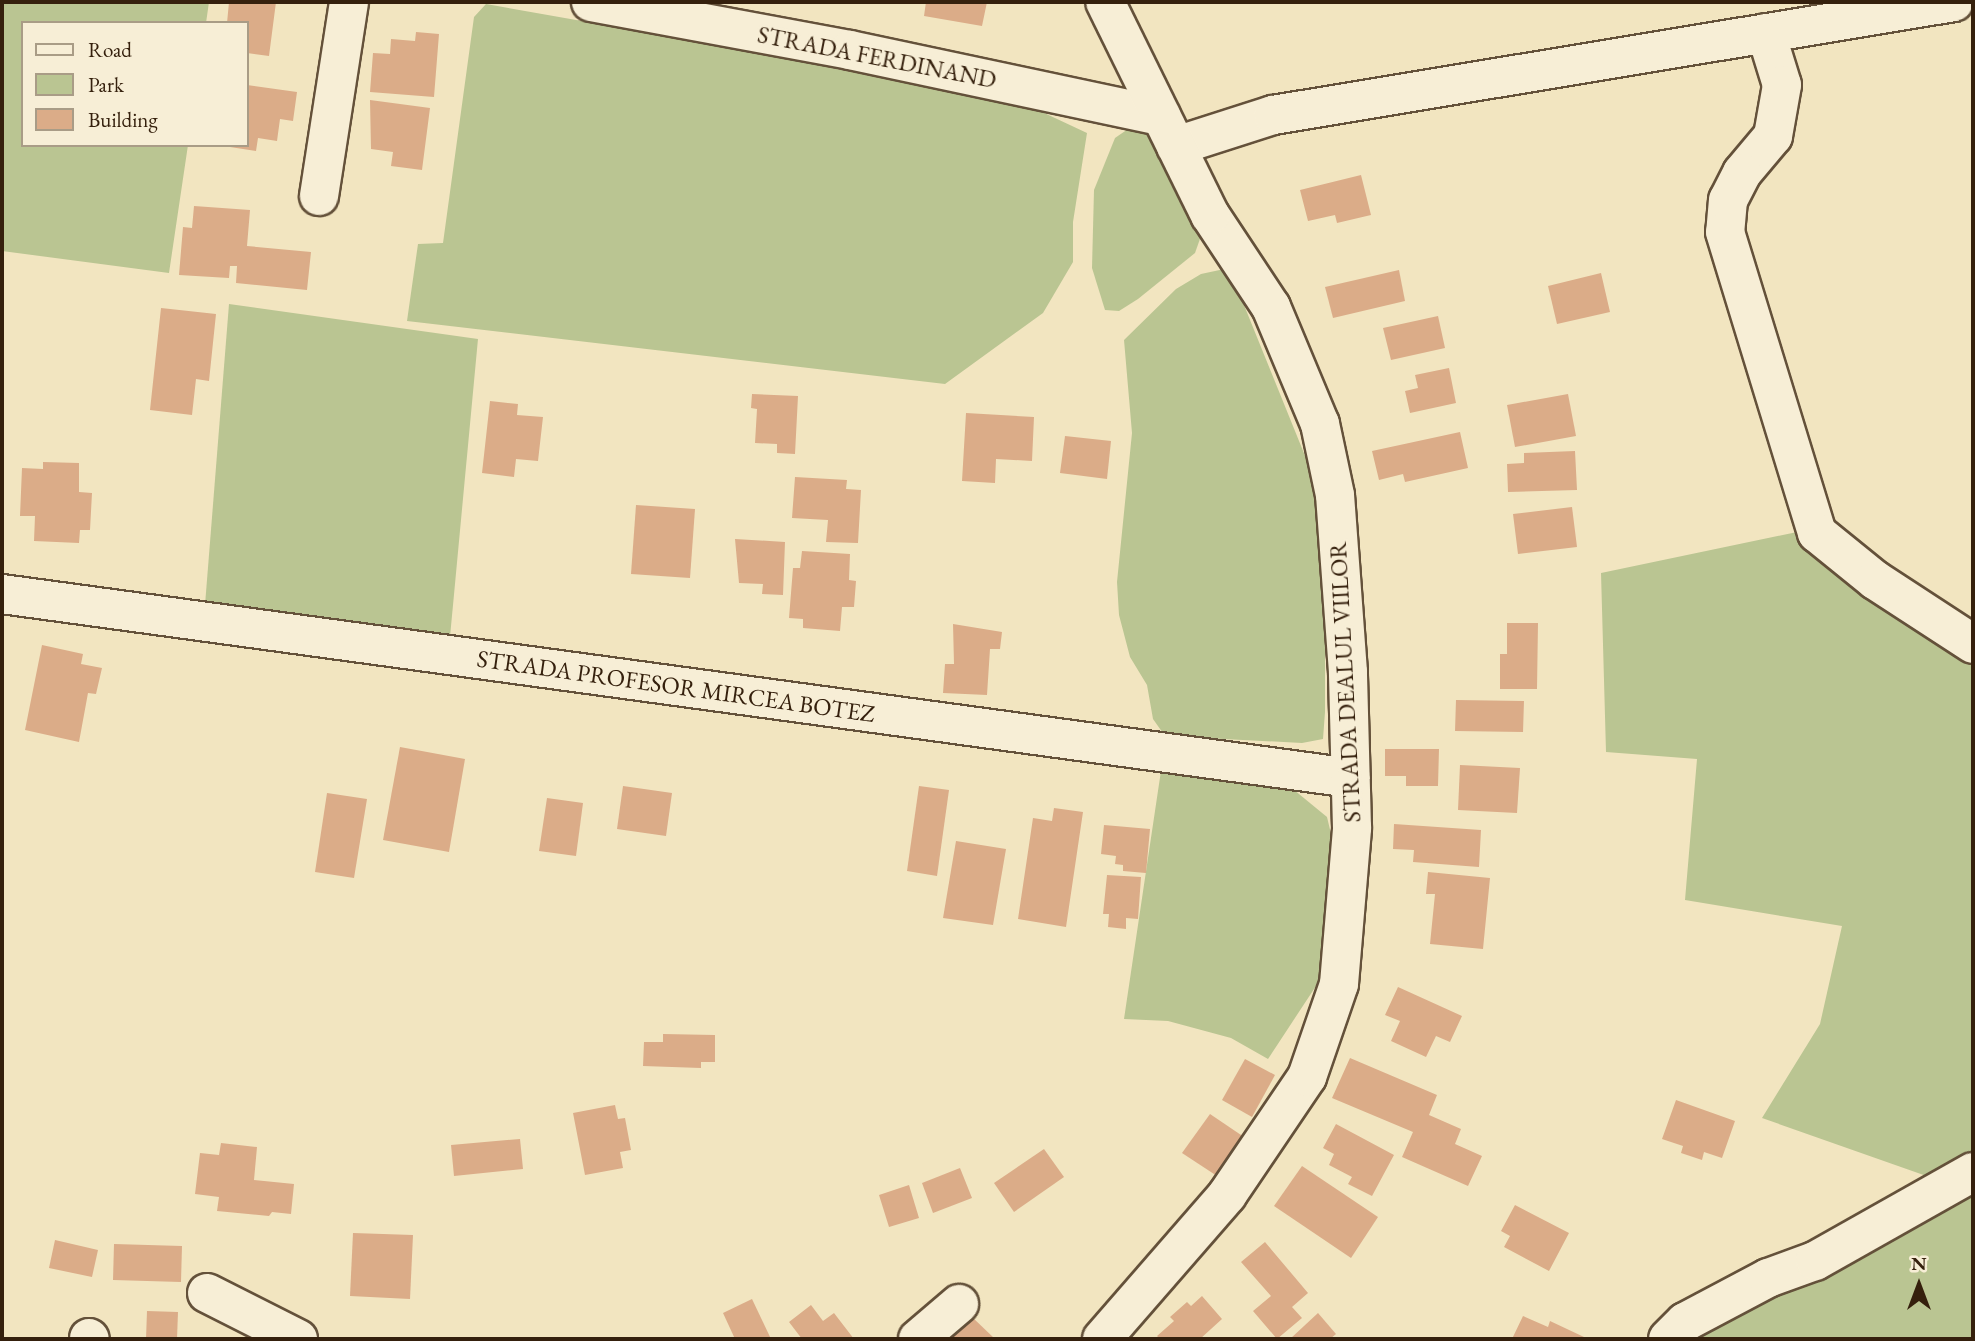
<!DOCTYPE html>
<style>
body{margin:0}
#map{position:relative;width:1975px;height:1341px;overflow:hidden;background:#f2e5c0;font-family:"EB Garamond",serif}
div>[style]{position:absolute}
.green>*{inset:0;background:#bac592}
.building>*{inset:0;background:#dbac88}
.roads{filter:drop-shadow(2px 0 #64513a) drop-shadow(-2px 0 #64513a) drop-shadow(0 2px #64513a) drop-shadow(0 -2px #64513a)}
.minor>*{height:38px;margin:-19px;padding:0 19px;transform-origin:19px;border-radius:19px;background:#f7eed6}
span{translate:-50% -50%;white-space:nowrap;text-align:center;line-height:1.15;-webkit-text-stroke:5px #f7eed6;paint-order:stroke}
.street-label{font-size:24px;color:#35200d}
.frame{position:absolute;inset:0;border:4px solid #35200d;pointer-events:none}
.legend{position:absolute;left:21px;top:21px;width:228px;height:126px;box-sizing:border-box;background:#f7eed6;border:2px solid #a99c86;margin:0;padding:9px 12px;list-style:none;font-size:21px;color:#35200d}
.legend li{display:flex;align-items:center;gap:14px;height:35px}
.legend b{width:35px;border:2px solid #a99c86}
.north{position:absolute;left:1884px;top:1250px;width:70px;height:70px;-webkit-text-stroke:5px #f7eed6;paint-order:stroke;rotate:0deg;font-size:19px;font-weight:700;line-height:28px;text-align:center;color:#35200d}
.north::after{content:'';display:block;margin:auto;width:24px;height:32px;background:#35200d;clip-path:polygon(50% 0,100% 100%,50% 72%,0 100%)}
</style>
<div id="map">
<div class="green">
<div style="clip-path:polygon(2px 2px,209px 2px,206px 23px,23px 23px,23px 145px,188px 145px,169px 273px,2px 251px)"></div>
<div style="clip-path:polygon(486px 4px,735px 48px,1040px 111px,1087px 133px,1073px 222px,1073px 262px,1043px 313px,945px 384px,407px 321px,418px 244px,443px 243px,474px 17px)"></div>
<div style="clip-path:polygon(1128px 129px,1142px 129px,1154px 138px,1201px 236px,1195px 253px,1138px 299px,1119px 311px,1105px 310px,1092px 268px,1094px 190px,1115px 138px)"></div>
<div style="clip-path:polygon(1229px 268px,1314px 478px,1325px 552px,1325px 712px,1323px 739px,1302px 743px,1165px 736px,1153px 719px,1147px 685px,1130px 657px,1119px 615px,1117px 582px,1132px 433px,1124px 340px,1176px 289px,1201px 274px)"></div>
<div style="clip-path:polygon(229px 304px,478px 339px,450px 637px,205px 605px)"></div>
<div style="clip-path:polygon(1802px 531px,1973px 657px,1973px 1158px,1935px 1179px,1762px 1118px,1820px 1024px,1842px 926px,1685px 900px,1697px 759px,1606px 752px,1601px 573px)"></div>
<div style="clip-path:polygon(1162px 764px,1288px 785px,1327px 817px,1332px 838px,1328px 950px,1316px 986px,1268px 1059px,1231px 1038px,1168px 1021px,1124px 1019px)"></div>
<div style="clip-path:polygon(1973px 1181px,1973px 1339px,1678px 1339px)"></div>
</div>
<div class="building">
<div style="clip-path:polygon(229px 2px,276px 2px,269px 56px,247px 53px,247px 23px,227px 23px)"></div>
<div style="clip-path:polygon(926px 2px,987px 2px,982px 26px,924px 16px)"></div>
<div style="clip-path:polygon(416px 32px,439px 34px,434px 97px,370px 92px,373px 53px,390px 54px,391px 39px,415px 41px)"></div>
<div style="clip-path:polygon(247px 85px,297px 92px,293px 121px,280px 119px,277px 141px,258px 138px,256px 151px,230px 147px,247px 145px)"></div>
<div style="clip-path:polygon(370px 100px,430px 108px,422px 170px,391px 166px,393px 152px,371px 149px)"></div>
<div style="clip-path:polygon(1361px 175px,1371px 215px,1337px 223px,1335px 215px,1308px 221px,1300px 190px)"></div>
<div style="clip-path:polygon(194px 206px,250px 210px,247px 246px,311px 252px,307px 290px,236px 283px,237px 266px,230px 266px,229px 278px,179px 275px,183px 227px,192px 228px)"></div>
<div style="clip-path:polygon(1399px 270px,1405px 301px,1333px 318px,1325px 287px)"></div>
<div style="clip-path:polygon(1601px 273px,1610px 312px,1557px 324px,1548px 286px)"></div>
<div style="clip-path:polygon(161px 308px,216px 314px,209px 381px,196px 379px,192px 415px,150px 410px)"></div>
<div style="clip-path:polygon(1438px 316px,1445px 348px,1391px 360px,1383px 328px)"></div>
<div style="clip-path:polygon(1449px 368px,1456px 403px,1410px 413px,1405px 391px,1418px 388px,1415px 375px)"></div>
<div style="clip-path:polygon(752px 394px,798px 396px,795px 454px,777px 453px,777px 444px,755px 443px,757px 409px,751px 408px)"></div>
<div style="clip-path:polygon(1568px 394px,1576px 436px,1515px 447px,1507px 405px)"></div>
<div style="clip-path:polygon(490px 401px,518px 404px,517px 415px,543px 417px,538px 461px,516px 459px,514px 477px,482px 473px)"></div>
<div style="clip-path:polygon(966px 413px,1034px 417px,1032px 461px,996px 459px,995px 483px,962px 481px)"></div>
<div style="clip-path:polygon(1460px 432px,1468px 468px,1405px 482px,1403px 474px,1379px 480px,1372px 451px)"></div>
<div style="clip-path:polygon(1065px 436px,1111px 441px,1107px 479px,1060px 473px)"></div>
<div style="clip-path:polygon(1575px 451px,1577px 490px,1508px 492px,1507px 464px,1524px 463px,1524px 453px)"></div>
<div style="clip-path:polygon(43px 462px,79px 463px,79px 492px,92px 493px,90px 530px,80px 530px,79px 543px,34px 541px,35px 516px,20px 516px,22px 468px,43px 469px)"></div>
<div style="clip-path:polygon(795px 477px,847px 480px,846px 489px,861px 490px,858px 543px,826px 542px,828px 520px,792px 518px)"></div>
<div style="clip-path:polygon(636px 505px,695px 509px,690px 578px,631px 574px)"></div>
<div style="clip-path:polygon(1572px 507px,1577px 547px,1518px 554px,1513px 514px)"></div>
<div style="clip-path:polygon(735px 539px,785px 542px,783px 595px,762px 594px,763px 584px,739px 583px)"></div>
<div style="clip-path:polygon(802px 551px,850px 554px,849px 580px,856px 581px,854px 607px,842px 607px,840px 631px,803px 628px,803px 619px,789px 618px,793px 568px,800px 568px)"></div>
<div style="clip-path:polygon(1507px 623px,1538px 623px,1537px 689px,1500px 689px,1500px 654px,1507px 654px)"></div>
<div style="clip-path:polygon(953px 624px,1002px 632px,1000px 649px,990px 649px,987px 695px,943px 693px,945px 664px,954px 664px)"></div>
<div style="clip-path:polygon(42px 645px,83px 654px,81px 664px,102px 668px,96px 694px,88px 693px,79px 742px,25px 730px)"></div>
<div style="clip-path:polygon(1456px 700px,1524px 701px,1523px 732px,1455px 731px)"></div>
<div style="clip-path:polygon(400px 747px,465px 759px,449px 852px,383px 840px)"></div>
<div style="clip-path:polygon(1385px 749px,1439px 749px,1438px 786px,1406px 786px,1406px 776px,1385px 776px)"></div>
<div style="clip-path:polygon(1460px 765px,1520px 768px,1517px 813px,1458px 810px)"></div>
<div style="clip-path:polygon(623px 786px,672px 793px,666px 836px,617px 829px)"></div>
<div style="clip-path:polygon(919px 786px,949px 790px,937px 876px,907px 871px)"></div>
<div style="clip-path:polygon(327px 793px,367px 799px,354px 878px,315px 872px)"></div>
<div style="clip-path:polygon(547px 798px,583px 803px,576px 856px,539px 851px)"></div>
<div style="clip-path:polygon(1054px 808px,1083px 812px,1066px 927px,1018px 919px,1033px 818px,1052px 821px)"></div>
<div style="clip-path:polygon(1394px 824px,1481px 830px,1479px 867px,1413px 862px,1414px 850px,1393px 849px)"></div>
<div style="clip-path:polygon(1104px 825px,1150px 829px,1146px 873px,1123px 871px,1123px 865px,1115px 864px,1116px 856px,1101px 854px)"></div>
<div style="clip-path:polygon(956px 841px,1006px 849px,993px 925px,943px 918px)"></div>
<div style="clip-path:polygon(1428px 872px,1490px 878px,1483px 949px,1430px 944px,1435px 894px,1426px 894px)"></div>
<div style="clip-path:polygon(1107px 875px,1141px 877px,1138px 919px,1126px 918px,1126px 929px,1108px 927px,1109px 914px,1103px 914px)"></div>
<div style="clip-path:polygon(1398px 987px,1462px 1016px,1450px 1042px,1436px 1036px,1426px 1057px,1391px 1041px,1400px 1021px,1385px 1015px)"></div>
<div style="clip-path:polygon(663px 1034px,715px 1035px,715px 1062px,701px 1062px,701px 1068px,643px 1066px,644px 1042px,663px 1042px)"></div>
<div style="clip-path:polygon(1350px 1058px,1437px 1095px,1429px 1115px,1461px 1129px,1455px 1144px,1482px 1156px,1468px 1186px,1402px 1157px,1413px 1132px,1332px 1098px)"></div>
<div style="clip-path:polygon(1245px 1059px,1275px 1075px,1252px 1117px,1222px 1100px)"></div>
<div style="clip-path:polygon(1676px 1100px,1735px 1121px,1722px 1158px,1704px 1152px,1702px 1160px,1681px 1153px,1683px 1146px,1662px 1139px)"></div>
<div style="clip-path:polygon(615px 1105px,618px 1119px,625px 1118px,631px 1150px,620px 1152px,623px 1168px,585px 1175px,573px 1113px)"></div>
<div style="clip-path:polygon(1210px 1114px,1244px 1137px,1217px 1176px,1182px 1153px)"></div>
<div style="clip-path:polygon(1336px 1124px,1394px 1155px,1372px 1196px,1348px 1184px,1352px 1177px,1329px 1165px,1334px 1154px,1323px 1148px)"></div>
<div style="clip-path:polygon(520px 1139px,523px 1169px,454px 1176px,451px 1145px)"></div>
<div style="clip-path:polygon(221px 1143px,257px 1147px,254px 1180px,294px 1184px,291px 1214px,272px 1212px,269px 1216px,217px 1211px,219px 1197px,195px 1194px,200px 1153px,219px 1155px)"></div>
<div style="clip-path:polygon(1044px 1149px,1064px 1177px,1014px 1212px,994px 1183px)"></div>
<div style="clip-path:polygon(1302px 1166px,1378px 1217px,1351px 1258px,1274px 1206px)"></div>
<div style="clip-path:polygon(960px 1168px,972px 1198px,933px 1213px,922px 1183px)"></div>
<div style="clip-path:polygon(909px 1185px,919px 1218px,889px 1227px,879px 1195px)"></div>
<div style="clip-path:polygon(1515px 1205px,1569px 1233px,1549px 1271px,1504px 1247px,1510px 1236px,1501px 1231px)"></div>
<div style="clip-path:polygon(353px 1233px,413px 1235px,410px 1299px,350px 1296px)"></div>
<div style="clip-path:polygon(55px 1240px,98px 1250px,92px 1277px,49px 1268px)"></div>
<div style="clip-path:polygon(1265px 1242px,1308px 1293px,1292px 1307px,1302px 1318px,1277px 1339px,1253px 1311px,1271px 1296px,1241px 1262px)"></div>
<div style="clip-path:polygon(114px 1244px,182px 1246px,181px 1282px,113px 1280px)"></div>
<div style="clip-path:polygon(1202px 1296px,1222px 1319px,1200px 1339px,1160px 1339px,1157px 1336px,1174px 1321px,1170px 1317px,1187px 1302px,1191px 1306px)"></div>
<div style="clip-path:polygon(752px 1299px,771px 1339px,735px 1339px,723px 1313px)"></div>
<div style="clip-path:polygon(811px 1305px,823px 1321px,834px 1313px,854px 1339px,802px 1339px,789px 1322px)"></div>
<div style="clip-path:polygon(147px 1311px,178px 1312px,177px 1339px,146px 1339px)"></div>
<div style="clip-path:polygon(1318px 1313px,1336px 1334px,1330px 1339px,1290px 1339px)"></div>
<div style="clip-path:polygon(971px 1316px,995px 1339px,948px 1339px)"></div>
<div style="clip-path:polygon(1523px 1316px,1548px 1327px,1550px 1321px,1584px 1337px,1512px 1339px)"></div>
</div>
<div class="roads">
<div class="minor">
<div style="left:591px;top:2px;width:263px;rotate:10.5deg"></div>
<div style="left:850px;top:50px;width:318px;rotate:12deg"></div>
<div style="left:1766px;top:33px;width:54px;rotate:72.9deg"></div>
<div style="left:1782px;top:85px;width:52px;rotate:100deg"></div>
<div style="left:1773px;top:136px;width:48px;rotate:130deg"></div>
<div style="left:1742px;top:173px;width:30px;rotate:117deg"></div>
<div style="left:1728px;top:200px;width:32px;rotate:95deg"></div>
<div style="left:1725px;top:232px;width:315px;rotate:73deg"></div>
<div style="left:1817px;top:533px;width:75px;rotate:39deg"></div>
<div style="left:1875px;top:580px;width:117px;rotate:33.1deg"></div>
<div style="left:1176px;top:146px;width:102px;rotate:-17.7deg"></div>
<div style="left:1273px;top:115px;width:690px;rotate:-9.42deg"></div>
<div style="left:319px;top:196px;width:196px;rotate:-81.2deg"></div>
<div style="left:2px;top:594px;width:1361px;rotate:7.77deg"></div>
<div style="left:207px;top:1293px;width:102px;rotate:26.8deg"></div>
<div style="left:89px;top:1338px;width:1px;rotate:45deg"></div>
<div style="left:918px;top:1339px;width:54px;rotate:-40.5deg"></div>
<div style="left:1102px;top:1339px;width:191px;rotate:-49deg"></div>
<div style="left:1227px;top:1195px;width:143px;rotate:-55.9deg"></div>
<div style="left:1307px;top:1077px;width:98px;rotate:-71deg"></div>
<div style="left:1339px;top:984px;width:157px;rotate:-85.2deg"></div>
<div style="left:1352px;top:828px;width:156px;rotate:-91.5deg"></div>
<div style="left:1348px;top:672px;width:177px;rotate:-94.2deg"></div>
<div style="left:1335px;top:495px;width:73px;rotate:-101.9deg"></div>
<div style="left:1320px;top:424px;width:127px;rotate:-112.7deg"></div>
<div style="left:1271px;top:307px;width:110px;rotate:-123.5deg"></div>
<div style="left:1210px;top:215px;width:237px;rotate:-116.2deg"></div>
<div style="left:1668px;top:1339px;width:24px;rotate:-45deg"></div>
<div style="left:1685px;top:1322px;width:94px;rotate:-27.9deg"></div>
<div style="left:1768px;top:1278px;width:50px;rotate:-19.9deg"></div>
<div style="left:1815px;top:1261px;width:181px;rotate:-29.4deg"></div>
</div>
</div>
<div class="street-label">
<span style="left:877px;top:57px;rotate:11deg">STRADA FERDINAND</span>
<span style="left:1345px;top:682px;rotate:-93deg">STRADA DEALUL VIILOR</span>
<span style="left:676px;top:686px;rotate:8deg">STRADA PROFESOR MIRCEA BOTEZ</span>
</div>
<div class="frame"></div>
<ul class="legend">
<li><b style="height:9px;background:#f7eed6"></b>Road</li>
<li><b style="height:19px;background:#bac592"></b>Park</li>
<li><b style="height:19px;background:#dbac88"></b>Building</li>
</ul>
<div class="north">N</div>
</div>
